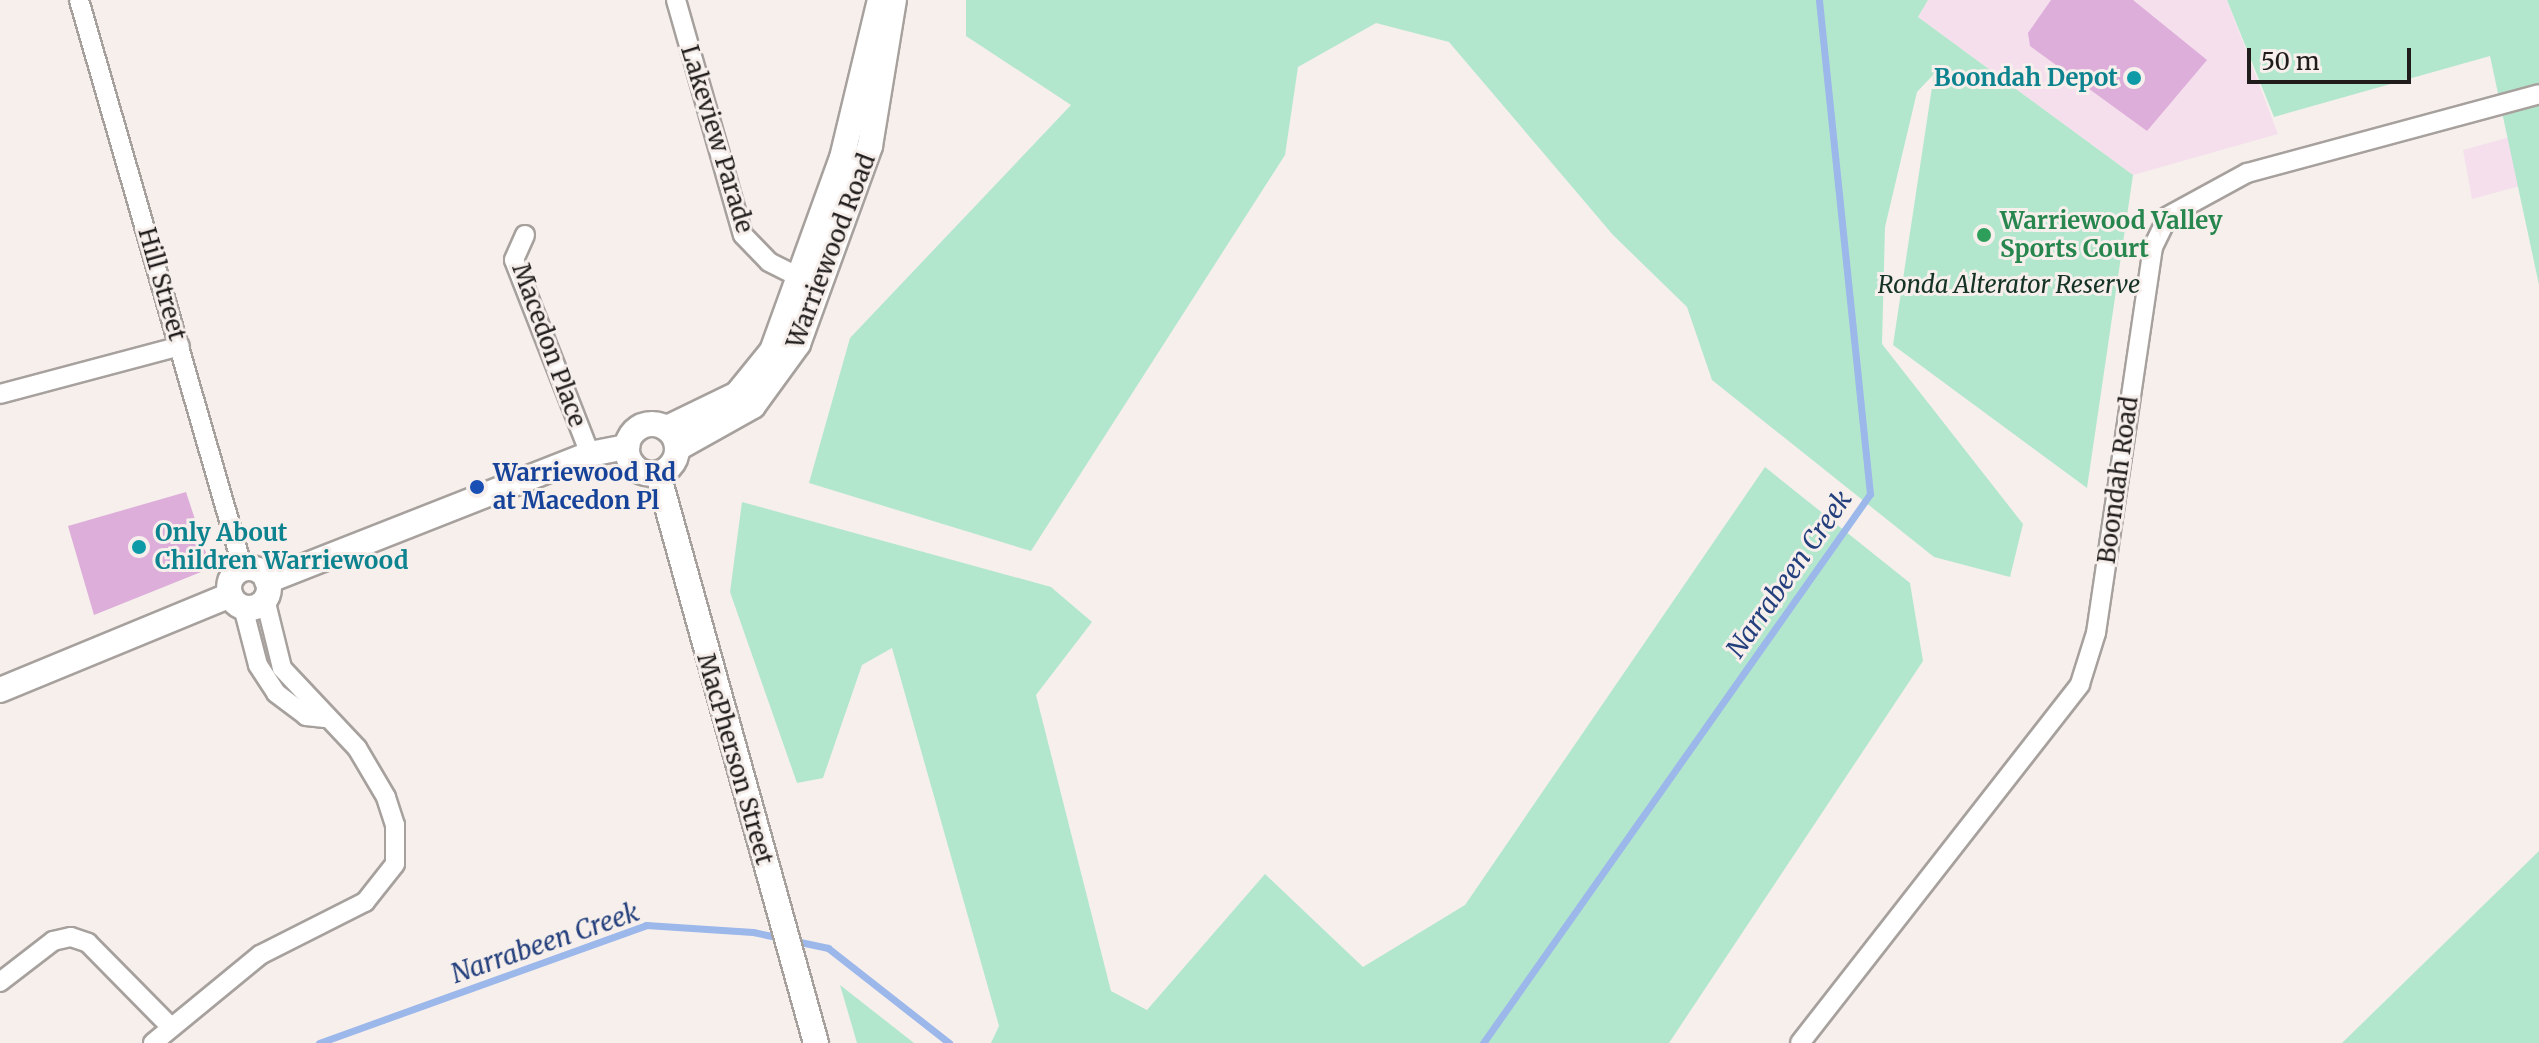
<!DOCTYPE html>
<style>
body{margin:0}
#map{position:relative;width:2539px;height:1043px;overflow:hidden;background:#f6efec;font-family:Merriweather,serif}
div>[style]{position:absolute}
.industrial>*{inset:0;background:#f5dfed}
.green>*{inset:0;background:#b3e7cd}
.stream>*{height:7px;margin:-3.5px;padding:0 3.5px;transform-origin:3.5px;border-radius:3.5px;background:#9cb7ea}
.building>*{inset:0;background:#ddaeda}
.roads{filter:drop-shadow(2px 0 #a7a19e) drop-shadow(-2px 0 #a7a19e) drop-shadow(0 2px #a7a19e) drop-shadow(0 -2px #a7a19e)}
.minor>*{height:18px;margin:-9px;padding:0 9px;transform-origin:9px;border-radius:9px;background:#fff}
.tertiary>*{height:24px;margin:-12px;padding:0 12px;transform-origin:12px;border-radius:12px;background:#fff}
.tertiary>.ring{margin:-12px;padding:0;box-sizing:content-box;background:none;border:24px solid #fff;border-radius:50%}
.dots>*{width:22px;height:22px;translate:-50% -50%;box-sizing:border-box;border:4px solid #f6efec;border-radius:50%}
span{translate:-50% -50%;white-space:nowrap;text-align:center;line-height:1.15;-webkit-text-stroke:6px #f6efec;paint-order:stroke}
.culture-label{font-size:24px;color:#0d838f;font-weight:700}
.right{translate:-100% -50%;text-align:right}
.left{translate:0 -50%;text-align:left}
.street-label{font-size:24px;color:#1f1c1b}
.leisure-label{font-size:24px;color:#27864d;font-weight:700}
.park-label{font-size:24px;color:#143225;font-style:italic}
.transit-label{font-size:24px;color:#164399;font-weight:700}
.water-label{font-size:26px;color:#233f7c;font-style:italic}
.scale{position:absolute;left:2247px;top:48px;width:164px;height:36px;box-sizing:border-box;border:4px solid #1f1c1b;border-top:0;padding-left:10px;font-size:24px;line-height:28px;white-space:nowrap;color:#1f1c1b;-webkit-text-stroke:6px #f6efec;paint-order:stroke}
</style>
<div id="map">
<div class="industrial">
<div style="clip-path:polygon(1928px 0,2227px 0,2278px 134px,2133px 175px,1918px 17px)"></div>
<div style="clip-path:polygon(2510px 137px,2520px 186px,2472px 199px,2463px 150px)"></div>
</div>
<div class="green">
<div style="clip-path:polygon(966px 0,1928px 0,1918px 17px,2133px 175px,2087px 488px,1893px 345px,1934px 74px,1917px 92px,1885px 227px,1882px 344px,2023px 524px,2010px 577px,1934px 557px,1712px 380px,1687px 307px,1613px 235px,1449px 42px,1376px 23px,1298px 67px,1285px 155px,1031px 551px,809px 483px,850px 338px,1071px 105px,966px 36px)"></div>
<div style="clip-path:polygon(2227px 0,2539px 0,2539px 285px,2490px 56px,2274px 117px)"></div>
<div style="clip-path:polygon(1765px 467px,1910px 583px,1923px 661px,1669px 1043px,991px 1043px,999px 1026px,892px 648px,862px 665px,823px 778px,797px 783px,730px 592px,742px 502px,1051px 587px,1092px 622px,1036px 695px,1111px 991px,1147px 1010px,1265px 874px,1363px 967px,1465px 905px)"></div>
<div style="clip-path:polygon(2539px 851px,2539px 1043px,2342px 1043px)"></div>
<div style="clip-path:polygon(840px 985px,914px 1043px,857px 1043px)"></div>
</div>
<div class="stream">
<div style="left:319px;top:1043px;width:348px;rotate:-19.8deg"></div>
<div style="left:646px;top:925px;width:107px;rotate:3.7deg"></div>
<div style="left:753px;top:932px;width:77px;rotate:12deg"></div>
<div style="left:828px;top:948px;width:154px;rotate:38.1deg"></div>
<div style="left:1483px;top:1043px;width:672px;rotate:-54.82deg"></div>
<div style="left:1870px;top:494px;width:497px;rotate:-95.9deg"></div>
</div>
<div class="building">
<div style="clip-path:polygon(2051px 0,2133px 0,2207px 60px,2147px 131px,2030px 46px,2028px 33px)"></div>
<div style="clip-path:polygon(186px 492px,211px 568px,94px 615px,68px 526px)"></div>
</div>
<div class="roads">
<div class="minor">
<div style="left:79px;top:0;width:592px;rotate:73.92deg"></div>
<div style="left:676px;top:0;width:244px;rotate:74.1deg"></div>
<div style="left:743px;top:235px;width:37px;rotate:46deg"></div>
<div style="left:769px;top:262px;width:42px;rotate:26.6deg"></div>
<div style="left:525px;top:235px;width:27px;rotate:114deg"></div>
<div style="left:514px;top:260px;width:208px;rotate:68.6deg"></div>
<div style="left:0;top:394px;width:186px;rotate:-14.9deg"></div>
<div style="left:243px;top:607px;width:60px;rotate:75.5deg"></div>
<div style="left:258px;top:665px;width:33px;rotate:57deg"></div>
<div style="left:276px;top:693px;width:38px;rotate:37deg"></div>
<div style="left:306px;top:716px;width:19px;rotate:6deg"></div>
<div style="left:0;top:982px;width:67px;rotate:-37.7deg"></div>
<div style="left:53px;top:941px;width:18px;rotate:-13deg"></div>
<div style="left:71px;top:937px;width:18px;rotate:19deg"></div>
<div style="left:88px;top:943px;width:115px;rotate:45.4deg"></div>
<div style="left:153px;top:1043px;width:139px;rotate:-39.4deg"></div>
<div style="left:260px;top:955px;width:118px;rotate:-26.8deg"></div>
<div style="left:365px;top:902px;width:48px;rotate:-51.7deg"></div>
<div style="left:395px;top:864px;width:39px;rotate:-90deg"></div>
<div style="left:395px;top:825px;width:29px;rotate:-108deg"></div>
<div style="left:386px;top:797px;width:57px;rotate:-120.6deg"></div>
<div style="left:357px;top:748px;width:110px;rotate:-133.2deg"></div>
<div style="left:282px;top:668px;width:71px;rotate:-103.8deg"></div>
<div style="left:1800px;top:1043px;width:455px;rotate:-52deg"></div>
<div style="left:2080px;top:684px;width:53px;rotate:-72.6deg"></div>
<div style="left:2096px;top:633px;width:390px;rotate:-81.6deg"></div>
<div style="left:2153px;top:247px;width:34px;rotate:-64deg"></div>
<div style="left:2168px;top:216px;width:90px;rotate:-28.6deg"></div>
<div style="left:2247px;top:173px;width:302px;rotate:-15.1deg"></div>
</div>
<div class="tertiary">
<div class="ring" style="left:627px;top:424px;width:26px;height:26px"></div>
<div style="left:667px;top:428px;width:78px;rotate:-25.9deg"></div>
<div style="left:737px;top:394px;width:55px;rotate:-50.9deg"></div>
<div style="left:772px;top:351px;width:205px;rotate:-70.1deg"></div>
<div style="left:842px;top:158px;width:163px;rotate:-76.5deg"></div>
<div style="left:678px;top:448px;width:86px;rotate:-29.2deg"></div>
<div style="left:753px;top:406px;width:77px;rotate:-54deg"></div>
<div style="left:798px;top:344px;width:211px;rotate:-70deg"></div>
<div style="left:870px;top:146px;width:148px;rotate:-80.7deg"></div>
<div style="left:658px;top:474px;width:591px;rotate:74.48deg"></div>
<div class="ring" style="left:229px;top:568px;width:16px;height:16px"></div>
<div style="left:267px;top:581px;width:347px;rotate:-21.5deg"></div>
<div style="left:590px;top:454px;width:38px;rotate:-11deg"></div>
<div style="left:0;top:690px;width:249px;rotate:-22.4deg"></div>
</div>
</div>
<div class="dots">
<div style="left:2134px;top:78px;background:#0f9aa8"></div>
<div style="left:1984px;top:235px;background:#2e9e5b"></div>
<div style="left:477px;top:487px;background:#1a4fb4"></div>
<div style="left:139px;top:547px;background:#0f9aa8"></div>
</div>
<div class="culture-label">
<span class="right" style="left:2118px;top:78px">Boondah Depot</span>
<span class="left" style="left:155px;top:547px">Only About<br>Children Warriewood</span>
</div>
<div class="street-label">
<span style="left:717px;top:139px;rotate:73deg">Lakeview Parade</span>
<span style="left:831px;top:251px;rotate:-69deg">Warriewood Road</span>
<span style="left:162px;top:284px;rotate:74deg">Hill Street</span>
<span style="left:549px;top:345px;rotate:70deg">Macedon Place</span>
<span style="left:2118px;top:480px;rotate:-82deg">Boondah Road</span>
<span style="left:735px;top:759px;rotate:74deg">MacPherson Street</span>
</div>
<div class="leisure-label">
<span class="left" style="left:2000px;top:235px">Warriewood Valley<br>Sports Court</span>
</div>
<div class="park-label">
<span style="left:2009px;top:285px">Ronda Alterator Reserve</span>
</div>
<div class="transit-label">
<span class="left" style="left:493px;top:487px">Warriewood Rd<br>at Macedon Pl</span>
</div>
<div class="water-label">
<span style="left:1789px;top:574px;rotate:-55deg">Narrabeen Creek</span>
<span style="left:545px;top:943px;rotate:-19deg">Narrabeen Creek</span>
</div>
<div class="scale">50 m</div>
</div>
